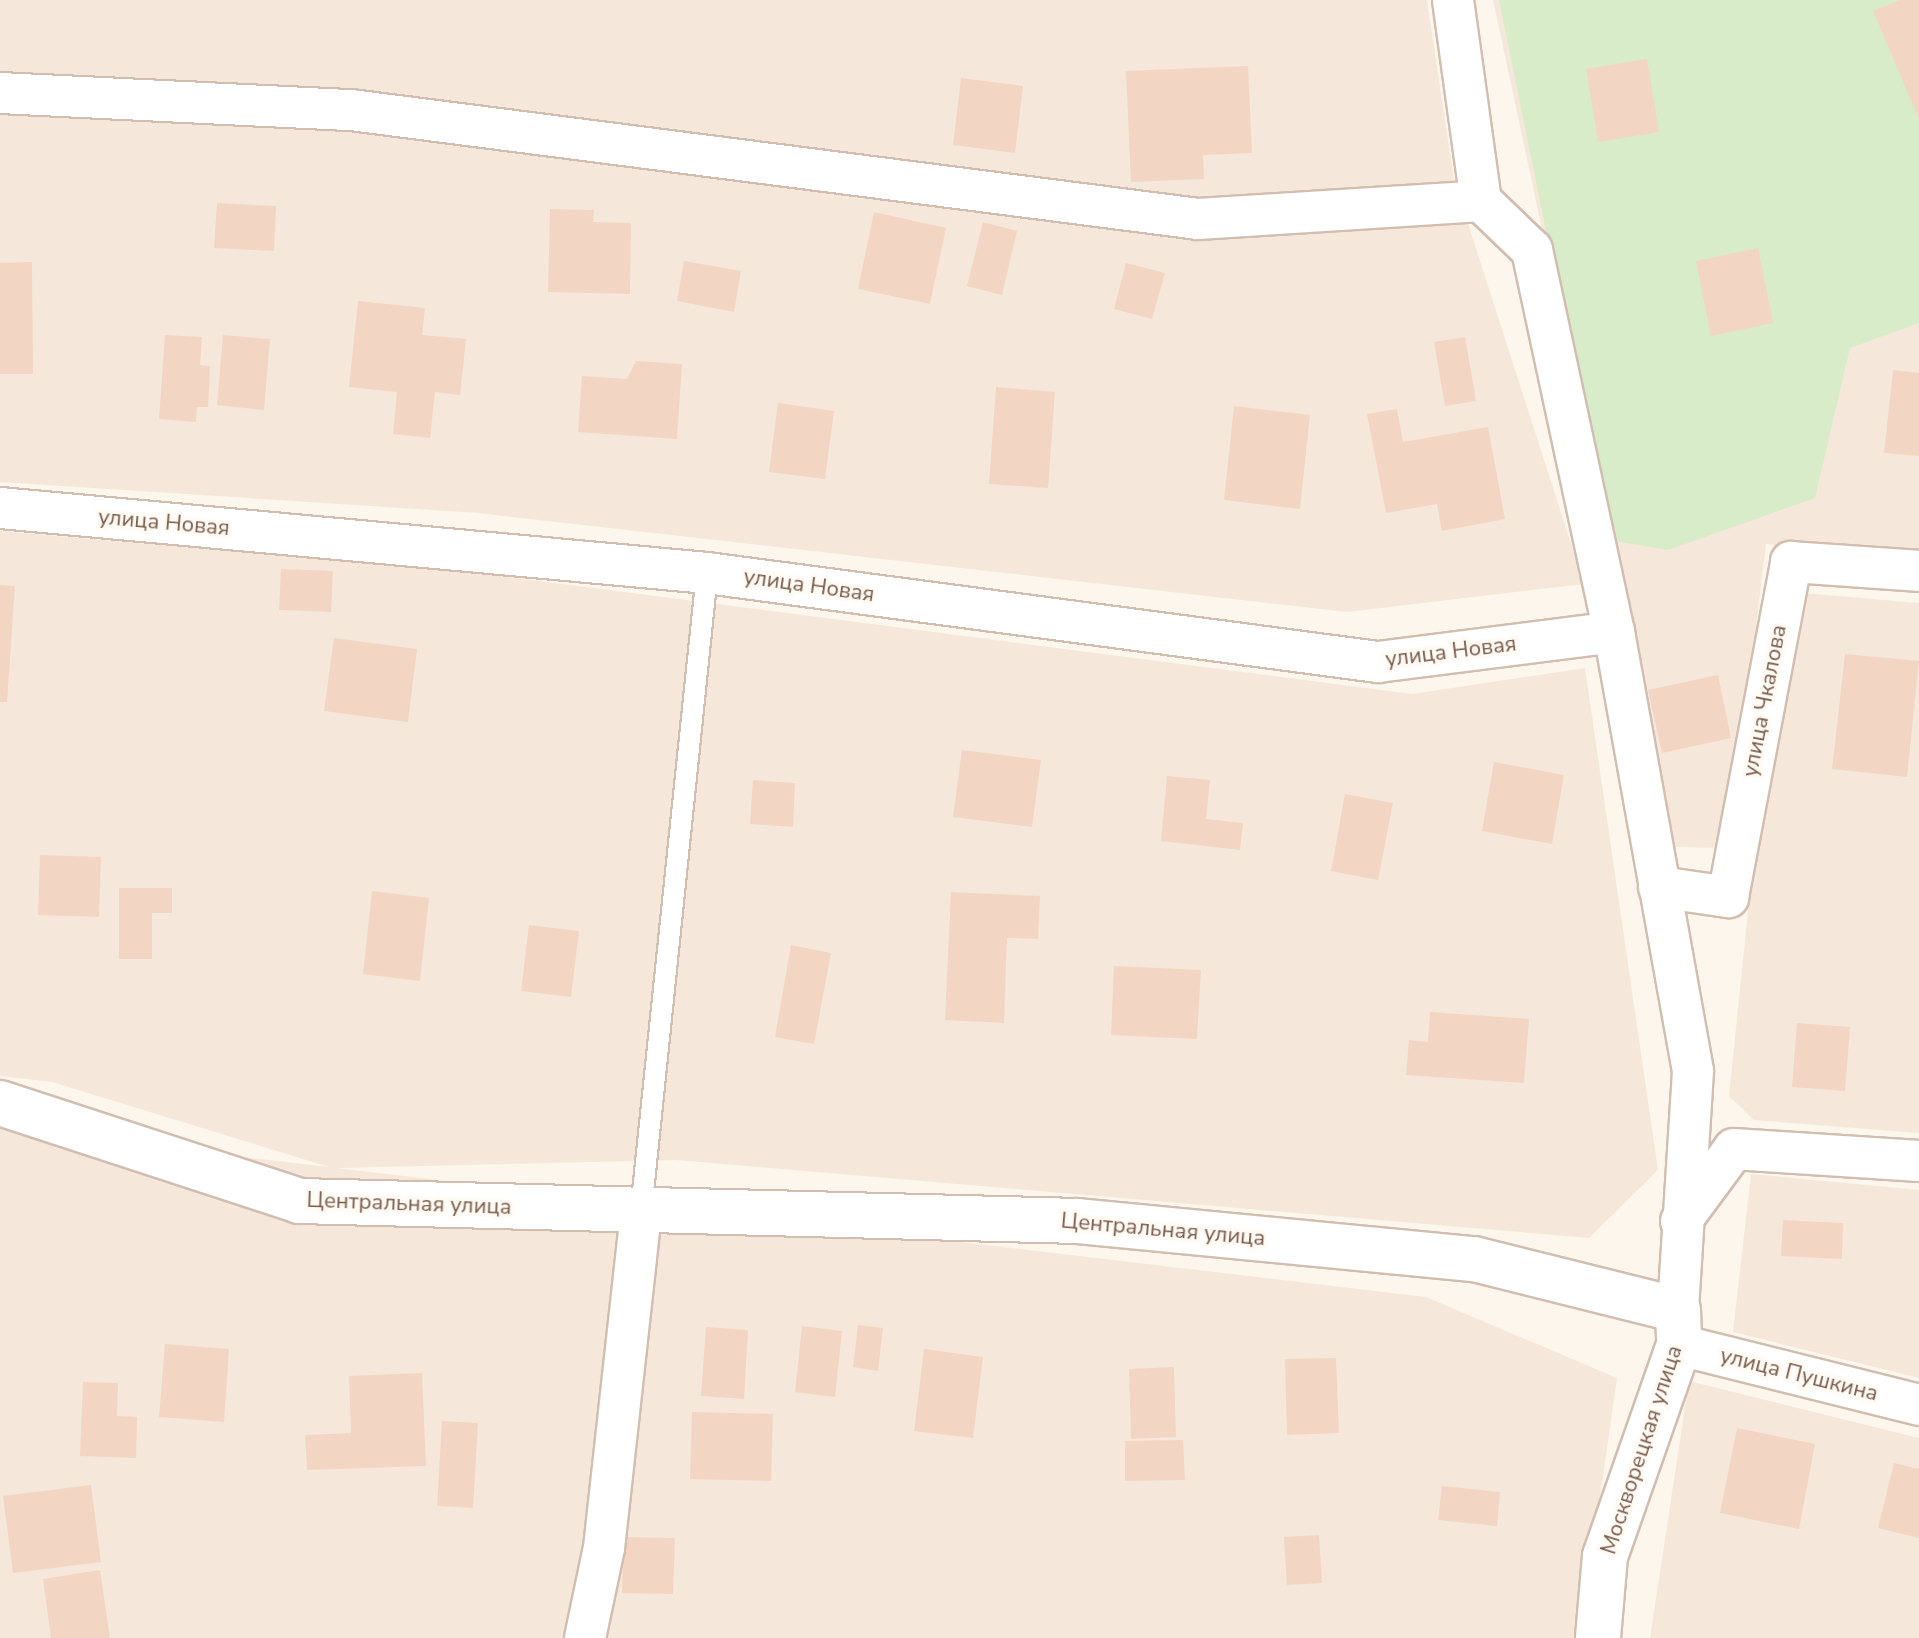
<!DOCTYPE html>
<meta charset="utf-8">
<style>
body{margin:0}
#map{position:relative;width:1919px;height:1638px;overflow:hidden;background:#fdf6ec;font-family:"Nunito Sans",sans-serif}
div>[style]{position:absolute}
.residential>*{inset:0;background:#f5e8da}
.green>*{inset:0;background:#d8ecc9}
.building>*{inset:0;background:#f3d5c3}
.roads{filter:drop-shadow(2px 0 #d1beb0) drop-shadow(-2px 0 #d1beb0) drop-shadow(0 2px #d1beb0) drop-shadow(0 -2px #d1beb0)}
.service>*{height:20px;margin:-10px;padding:0 10px;transform-origin:10px;border-radius:10px;background:#fff}
.minor>*{height:40px;margin:-20px;padding:0 20px;transform-origin:20px;border-radius:20px;background:#fff}
.tertiary>*{height:44px;margin:-22px;padding:0 22px;transform-origin:22px;border-radius:22px;background:#fff}
span{translate:-50% -50%;white-space:nowrap;text-align:center;line-height:1.15;-webkit-text-stroke:7px #fffaf3;paint-order:stroke}
.street-label{font-size:22px;color:#7a5c4d}
</style>
<div id="map">
<div class="residential">
<div style="clip-path:polygon(0 0,1427px 0,1454px 180px,1584px 584px,1347px 612px,478px 513px,0 482px)"></div>
<div style="clip-path:polygon(1493px 0,1919px 0,1919px 557px,1766px 544px,1729px 848px,1674px 847px)"></div>
<div style="clip-path:polygon(0 531px,462px 571px,1412px 694px,1585px 668px,1658px 1170px,1589px 1238px,676px 1160px,336px 1168px,1426px 1297px,1617px 1378px,1580px 1638px,0 1638px,0 1129px,329px 1167px,52px 1082px,0 1076px)"></div>
<div style="clip-path:polygon(1781px 591px,1919px 603px,1919px 1133px,1754px 1120px,1729px 1096px)"></div>
<div style="clip-path:polygon(1751px 1174px,1919px 1190px,1919px 1378px,1733px 1332px)"></div>
<div style="clip-path:polygon(1689px 1381px,1919px 1438px,1919px 1638px,1650px 1638px)"></div>
</div>
<div class="green">
<div style="clip-path:polygon(1499px 0,1919px 0,1919px 323px,1850px 348px,1815px 498px,1668px 550px,1609px 540px)"></div>
</div>
<div class="building">
<div style="clip-path:polygon(1900px 0,1919px 0,1919px 119px,1873px 11px)"></div>
<div style="clip-path:polygon(1647px 59px,1659px 132px,1598px 142px,1586px 69px)"></div>
<div style="clip-path:polygon(1248px 66px,1252px 153px,1203px 155px,1204px 179px,1131px 182px,1126px 71px)"></div>
<div style="clip-path:polygon(961px 78px,1023px 86px,1015px 153px,953px 145px)"></div>
<div style="clip-path:polygon(217px 203px,276px 206px,274px 251px,214px 248px)"></div>
<div style="clip-path:polygon(550px 209px,594px 210px,593px 222px,631px 223px,630px 294px,548px 292px)"></div>
<div style="clip-path:polygon(874px 212px,946px 228px,930px 304px,858px 289px)"></div>
<div style="clip-path:polygon(983px 222px,1017px 231px,1002px 295px,967px 286px)"></div>
<div style="clip-path:polygon(1758px 248px,1773px 323px,1711px 336px,1696px 261px)"></div>
<div style="clip-path:polygon(684px 261px,741px 271px,734px 312px,677px 301px)"></div>
<div style="clip-path:polygon(32px 262px,33px 374px,0 374px,0 263px)"></div>
<div style="clip-path:polygon(1126px 263px,1165px 273px,1152px 319px,1114px 309px)"></div>
<div style="clip-path:polygon(358px 301px,425px 308px,422px 335px,466px 339px,460px 395px,435px 392px,430px 438px,393px 434px,397px 392px,349px 387px)"></div>
<div style="clip-path:polygon(165px 335px,202px 337px,200px 365px,210px 366px,208px 407px,197px 407px,196px 422px,159px 419px)"></div>
<div style="clip-path:polygon(223px 335px,270px 339px,264px 410px,217px 405px)"></div>
<div style="clip-path:polygon(1465px 337px,1476px 401px,1445px 406px,1434px 342px)"></div>
<div style="clip-path:polygon(636px 361px,682px 364px,677px 439px,578px 432px,582px 376px,627px 379px)"></div>
<div style="clip-path:polygon(1893px 370px,1919px 373px,1919px 456px,1884px 453px)"></div>
<div style="clip-path:polygon(996px 387px,1055px 392px,1048px 488px,989px 484px)"></div>
<div style="clip-path:polygon(778px 403px,834px 411px,825px 479px,769px 472px)"></div>
<div style="clip-path:polygon(1234px 406px,1310px 415px,1300px 509px,1224px 500px)"></div>
<div style="clip-path:polygon(1397px 409px,1403px 442px,1488px 427px,1505px 519px,1442px 531px,1437px 504px,1386px 513px,1367px 414px)"></div>
<div style="clip-path:polygon(281px 569px,333px 571px,331px 612px,279px 610px)"></div>
<div style="clip-path:polygon(0 585px,15px 586px,7px 702px,0 702px)"></div>
<div style="clip-path:polygon(334px 638px,417px 649px,408px 722px,324px 711px)"></div>
<div style="clip-path:polygon(1845px 654px,1919px 661px,1907px 777px,1832px 769px)"></div>
<div style="clip-path:polygon(1718px 675px,1731px 738px,1662px 753px,1648px 690px)"></div>
<div style="clip-path:polygon(962px 750px,1041px 760px,1032px 827px,953px 817px)"></div>
<div style="clip-path:polygon(1494px 762px,1564px 775px,1552px 844px,1482px 831px)"></div>
<div style="clip-path:polygon(1167px 776px,1210px 780px,1206px 819px,1243px 823px,1240px 850px,1161px 841px)"></div>
<div style="clip-path:polygon(753px 780px,795px 783px,793px 827px,750px 824px)"></div>
<div style="clip-path:polygon(1345px 794px,1393px 803px,1378px 880px,1331px 871px)"></div>
<div style="clip-path:polygon(40px 855px,101px 857px,99px 917px,38px 915px)"></div>
<div style="clip-path:polygon(119px 888px,172px 888px,172px 913px,152px 913px,152px 959px,119px 959px)"></div>
<div style="clip-path:polygon(372px 891px,429px 898px,420px 981px,363px 974px)"></div>
<div style="clip-path:polygon(951px 892px,1040px 896px,1038px 939px,1007px 938px,1004px 1023px,945px 1020px)"></div>
<div style="clip-path:polygon(529px 925px,579px 931px,571px 997px,521px 991px)"></div>
<div style="clip-path:polygon(791px 945px,831px 953px,814px 1044px,775px 1037px)"></div>
<div style="clip-path:polygon(1114px 966px,1201px 970px,1197px 1039px,1111px 1035px)"></div>
<div style="clip-path:polygon(1430px 1012px,1529px 1019px,1524px 1083px,1406px 1075px,1409px 1040px,1428px 1042px)"></div>
<div style="clip-path:polygon(1797px 1023px,1850px 1027px,1845px 1091px,1792px 1087px)"></div>
<div style="clip-path:polygon(1783px 1220px,1843px 1223px,1842px 1259px,1781px 1256px)"></div>
<div style="clip-path:polygon(858px 1325px,883px 1328px,878px 1371px,853px 1367px)"></div>
<div style="clip-path:polygon(802px 1326px,842px 1331px,835px 1397px,795px 1392px)"></div>
<div style="clip-path:polygon(706px 1327px,748px 1330px,744px 1399px,701px 1396px)"></div>
<div style="clip-path:polygon(165px 1344px,229px 1349px,224px 1422px,159px 1417px)"></div>
<div style="clip-path:polygon(924px 1349px,983px 1357px,973px 1438px,914px 1431px)"></div>
<div style="clip-path:polygon(1336px 1358px,1339px 1433px,1287px 1435px,1285px 1359px)"></div>
<div style="clip-path:polygon(1174px 1367px,1176px 1437px,1131px 1439px,1129px 1369px)"></div>
<div style="clip-path:polygon(422px 1373px,426px 1466px,307px 1470px,305px 1435px,351px 1433px,349px 1376px)"></div>
<div style="clip-path:polygon(83px 1382px,118px 1383px,117px 1416px,137px 1417px,136px 1458px,80px 1456px)"></div>
<div style="clip-path:polygon(692px 1412px,773px 1414px,771px 1481px,690px 1479px)"></div>
<div style="clip-path:polygon(442px 1421px,478px 1423px,473px 1508px,437px 1506px)"></div>
<div style="clip-path:polygon(1737px 1428px,1815px 1444px,1799px 1529px,1720px 1513px)"></div>
<div style="clip-path:polygon(1183px 1440px,1185px 1480px,1125px 1481px,1125px 1441px)"></div>
<div style="clip-path:polygon(1894px 1463px,1919px 1469px,1919px 1538px,1878px 1528px)"></div>
<div style="clip-path:polygon(91px 1485px,101px 1562px,13px 1573px,3px 1496px)"></div>
<div style="clip-path:polygon(1442px 1486px,1500px 1492px,1497px 1526px,1438px 1520px)"></div>
<div style="clip-path:polygon(1319px 1535px,1322px 1583px,1287px 1585px,1284px 1537px)"></div>
<div style="clip-path:polygon(624px 1537px,675px 1538px,673px 1594px,622px 1593px)"></div>
<div style="clip-path:polygon(100px 1570px,110px 1638px,51px 1638px,43px 1579px)"></div>
</div>
<div class="roads">
<div class="service">
<div style="left:641px;top:1211px;width:641px;rotate:-84.09deg"></div>
</div>
<div class="minor">
<div style="left:1453px;top:0;width:203px;rotate:82.1deg"></div>
<div style="left:1481px;top:201px;width:71px;rotate:43.9deg"></div>
<div style="left:1532px;top:250px;width:391px;rotate:77.9deg"></div>
<div style="left:1614px;top:632px;width:446px;rotate:79.8deg"></div>
<div style="left:1693px;top:1071px;width:239px;rotate:93.6deg"></div>
<div style="left:0;top:93px;width:351px;rotate:2.8deg"></div>
<div style="left:351px;top:110px;width:854px;rotate:7.33deg"></div>
<div style="left:1198px;top:219px;width:284px;rotate:-3.6deg"></div>
<div style="left:0;top:508px;width:710px;rotate:5.25deg"></div>
<div style="left:707px;top:573px;width:677px;rotate:7.56deg"></div>
<div style="left:1378px;top:662px;width:238px;rotate:-7.2deg"></div>
<div style="left:1659px;top:887px;width:70px;rotate:8.2deg"></div>
<div style="left:1728px;top:897px;width:341px;rotate:-79.3deg"></div>
<div style="left:1791px;top:562px;width:128px;rotate:4deg"></div>
<div style="left:1681px;top:1221px;width:89px;rotate:-53.6deg"></div>
<div style="left:1734px;top:1149px;width:185px;rotate:3.7deg"></div>
<div style="left:1679px;top:1345px;width:247px;rotate:14deg"></div>
<div style="left:585px;top:1638px;width:92px;rotate:-78.1deg"></div>
<div style="left:604px;top:1548px;width:339px;rotate:-83.7deg"></div>
</div>
<div class="tertiary">
<div style="left:0;top:1103px;width:315px;rotate:18.1deg"></div>
<div style="left:299px;top:1201px;width:778px;rotate:1.47deg"></div>
<div style="left:1077px;top:1221px;width:399px;rotate:5.5deg"></div>
<div style="left:1474px;top:1259px;width:210px;rotate:14deg"></div>
<div style="left:1678px;top:1310px;width:35px;rotate:88deg"></div>
<div style="left:1679px;top:1345px;width:224px;rotate:109.3deg"></div>
<div style="left:1605px;top:1556px;width:82px;rotate:94.9deg"></div>
</div>
</div>
<div class="street-label">
<span style="left:164px;top:523px;rotate:5deg">улица Новая</span>
<span style="left:809px;top:586px;rotate:8deg">улица Новая</span>
<span style="left:1451px;top:652px;rotate:-7deg">улица Новая</span>
<span style="left:1765px;top:701px;rotate:-79deg">улица Чкалова</span>
<span style="left:409px;top:1204px;rotate:2deg">Центральная улица</span>
<span style="left:1163px;top:1230px;rotate:5deg">Центральная улица</span>
<span style="left:1799px;top:1375px;rotate:14deg">улица Пушкина</span>
<span style="left:1642px;top:1450px;rotate:-72deg">Москворецкая улица</span>
</div>
</div>
